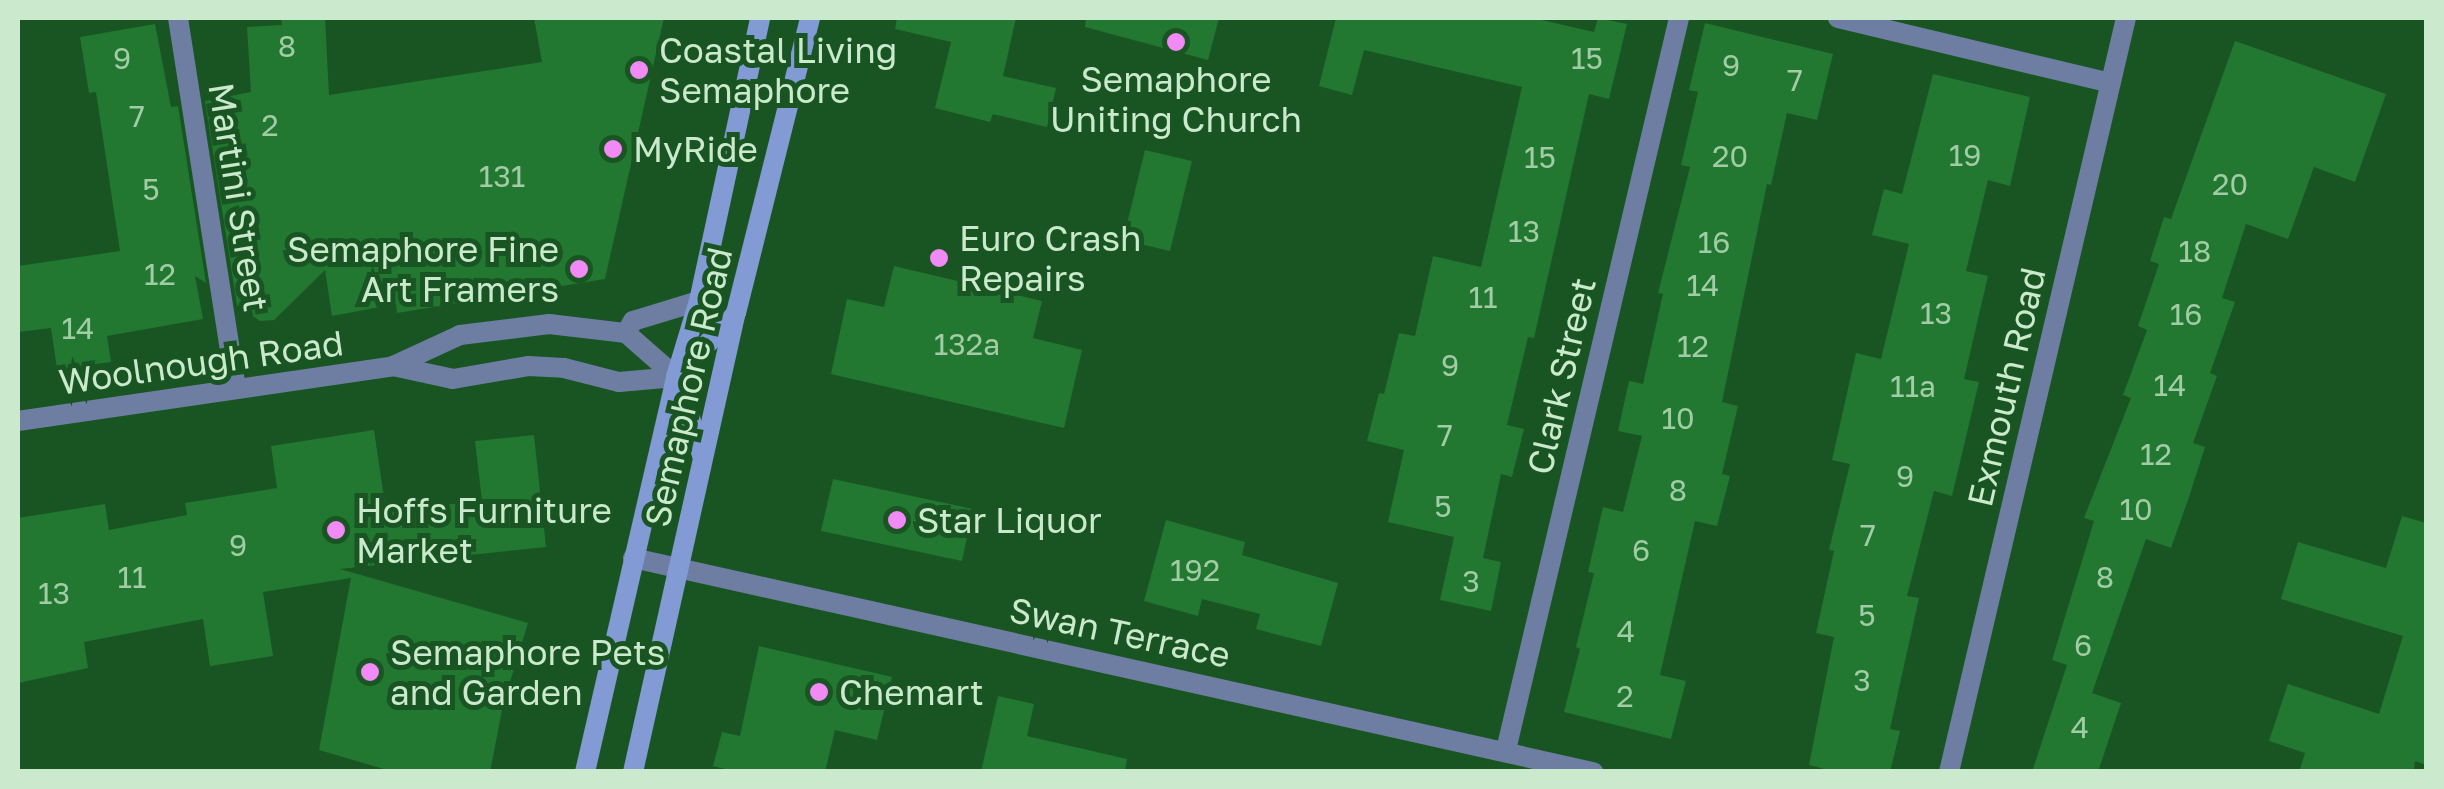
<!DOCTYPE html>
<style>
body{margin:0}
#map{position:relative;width:2444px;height:789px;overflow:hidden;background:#195522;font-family:"Golos Text",sans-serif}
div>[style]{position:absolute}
.building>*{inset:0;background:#227731}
.minor>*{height:20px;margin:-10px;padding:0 10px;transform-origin:10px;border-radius:10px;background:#6e7ea3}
.tertiary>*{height:20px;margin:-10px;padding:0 10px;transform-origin:10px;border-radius:10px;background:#6e7ea3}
.secondary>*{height:20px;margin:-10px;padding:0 10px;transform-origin:10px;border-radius:10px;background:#839bd5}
.dots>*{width:28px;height:28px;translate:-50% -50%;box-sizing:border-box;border:5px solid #195522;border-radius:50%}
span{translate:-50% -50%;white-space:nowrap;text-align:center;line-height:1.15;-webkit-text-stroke:10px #195522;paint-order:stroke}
.number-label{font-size:30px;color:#a1cca5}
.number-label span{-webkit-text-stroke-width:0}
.poi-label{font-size:35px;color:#cbe9cc}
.left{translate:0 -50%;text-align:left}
.right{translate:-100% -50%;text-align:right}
.street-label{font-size:35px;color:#cbe9cc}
.frame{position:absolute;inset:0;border:20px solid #cbe9cc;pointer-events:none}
</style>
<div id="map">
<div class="building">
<div style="clip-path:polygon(281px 18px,325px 18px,329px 95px,542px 62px,534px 18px,664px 18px,605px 279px,397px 313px,396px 304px,332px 316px,325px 270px,274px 320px,260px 321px,237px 305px,205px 101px,251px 92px,247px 27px,282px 25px)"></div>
<div style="clip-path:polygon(897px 18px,1016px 18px,1003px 76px,1056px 88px,1047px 127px,993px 114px,990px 122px,935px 108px,951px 42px,895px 29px)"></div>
<div style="clip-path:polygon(1086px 18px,1219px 18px,1208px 60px,1085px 27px)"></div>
<div style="clip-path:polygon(1336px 18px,1533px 18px,1594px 32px,1598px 18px,1627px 24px,1609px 99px,1589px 94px,1534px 338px,1528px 337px,1507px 425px,1524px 429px,1512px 477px,1501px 474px,1483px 558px,1501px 562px,1491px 611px,1440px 600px,1454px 537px,1388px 522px,1404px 450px,1367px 441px,1379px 393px,1384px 394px,1399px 333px,1415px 336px,1433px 256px,1481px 267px,1522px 87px,1364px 50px,1352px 95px,1319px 86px)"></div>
<div style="clip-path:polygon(1705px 23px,1833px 54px,1817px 120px,1787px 113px,1771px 185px,1767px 184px,1722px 402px,1738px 406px,1722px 474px,1730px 476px,1717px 526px,1695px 521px,1660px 675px,1686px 681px,1671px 739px,1564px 712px,1580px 649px,1576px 647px,1594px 573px,1588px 572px,1603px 507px,1623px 512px,1642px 436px,1618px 431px,1629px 381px,1643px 384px,1663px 294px,1658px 293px,1690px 167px,1681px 165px,1698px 92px,1689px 90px)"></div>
<div style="clip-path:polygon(155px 24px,171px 107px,178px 106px,206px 283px,195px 276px,203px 319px,107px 336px,111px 362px,57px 369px,51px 328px,18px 332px,18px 266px,120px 251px,96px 92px,89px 93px,80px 37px)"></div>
<div style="clip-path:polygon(2235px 41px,2386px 94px,2355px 182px,2314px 167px,2288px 239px,2246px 224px,2222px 298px,2235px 302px,2210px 373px,2217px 376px,2193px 443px,2205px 447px,2188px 500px,2171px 548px,2146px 539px,2092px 693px,2121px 703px,2098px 772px,2032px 772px,2067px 665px,2052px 660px,2094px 521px,2084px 518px,2131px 398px,2123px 395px,2147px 330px,2138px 326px,2159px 264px,2150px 261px,2164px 217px,2171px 219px)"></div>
<div style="clip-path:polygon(1933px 74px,2030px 97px,2010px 186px,1988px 180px,1966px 271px,1988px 276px,1964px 379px,1979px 382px,1952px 496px,1934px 491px,1907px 596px,1919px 598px,1890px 729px,1900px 731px,1890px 772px,1836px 772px,1809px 765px,1834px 637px,1816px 633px,1834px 551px,1829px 550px,1850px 464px,1832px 460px,1856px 353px,1881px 359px,1909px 244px,1872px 235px,1884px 189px,1902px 194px)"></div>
<div style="clip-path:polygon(1145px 150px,1192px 161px,1170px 251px,1123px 240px)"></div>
<div style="clip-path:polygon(894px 266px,1042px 301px,1033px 338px,1082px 350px,1064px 428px,831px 374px,847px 299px,884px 307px)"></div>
<div style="clip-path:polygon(374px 430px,386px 511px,482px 501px,475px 441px,534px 435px,546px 547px,340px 569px,528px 623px,503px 705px,490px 772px,394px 772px,319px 750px,351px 578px,263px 592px,273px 656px,210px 666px,203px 619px,84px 642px,88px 668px,18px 683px,18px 518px,105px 504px,109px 530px,187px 515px,185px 503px,277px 488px,271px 446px)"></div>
<div style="clip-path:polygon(833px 479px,973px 509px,962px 561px,821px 531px)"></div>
<div style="clip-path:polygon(2402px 516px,2426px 523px,2426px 765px,2415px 761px,2414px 772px,2299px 772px,2305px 753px,2269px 741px,2288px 684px,2379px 714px,2403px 636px,2281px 599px,2298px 542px,2386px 568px)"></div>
<div style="clip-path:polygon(1166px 520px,1245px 542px,1242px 555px,1338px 583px,1321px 646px,1256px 629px,1260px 614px,1202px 599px,1198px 616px,1144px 601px)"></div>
<div style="clip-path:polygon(759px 646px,892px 677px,877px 740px,835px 730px,825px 772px,737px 772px,713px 766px,722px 732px,740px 736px)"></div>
<div style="clip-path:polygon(998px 696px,1034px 704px,1027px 736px,1127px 759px,1125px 772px,981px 772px)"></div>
</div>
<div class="minor">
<div style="left:178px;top:18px;width:374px;rotate:81.1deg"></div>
<div style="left:1838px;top:18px;width:280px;rotate:13.4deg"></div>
<div style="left:1506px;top:750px;width:752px;rotate:-76.7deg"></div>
<div style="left:1949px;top:772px;width:774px;rotate:-76.79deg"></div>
</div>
<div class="tertiary">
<div style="left:626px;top:333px;width:14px;rotate:-60deg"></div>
<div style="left:633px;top:321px;width:69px;rotate:-16.9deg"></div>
<div style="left:393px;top:366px;width:61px;rotate:12.2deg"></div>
<div style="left:453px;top:379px;width:76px;rotate:-9.8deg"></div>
<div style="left:528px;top:366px;width:36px;rotate:3deg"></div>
<div style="left:564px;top:368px;width:57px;rotate:14.3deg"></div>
<div style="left:619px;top:382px;width:57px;rotate:-5deg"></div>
<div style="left:18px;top:421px;width:379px;rotate:-8.3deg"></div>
<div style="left:393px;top:366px;width:74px;rotate:-24.8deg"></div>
<div style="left:460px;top:335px;width:90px;rotate:-7deg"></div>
<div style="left:549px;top:324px;width:78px;rotate:6.7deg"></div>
<div style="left:626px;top:333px;width:67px;rotate:41.3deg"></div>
<div style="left:633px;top:558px;width:984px;rotate:12.57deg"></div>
</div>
<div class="secondary">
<div style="left:679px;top:373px;width:81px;rotate:-46deg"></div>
<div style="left:677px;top:378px;width:81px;rotate:72deg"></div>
<div style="left:585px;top:772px;width:405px;rotate:-77deg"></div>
<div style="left:676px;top:377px;width:79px;rotate:-73.2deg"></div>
<div style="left:699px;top:301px;width:289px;rotate:-77.8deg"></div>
<div style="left:633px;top:772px;width:470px;rotate:-77.4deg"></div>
<div style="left:736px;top:313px;width:304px;rotate:-75.9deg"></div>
</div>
<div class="dots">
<div style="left:1176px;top:42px;background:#f18af4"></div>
<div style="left:639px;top:70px;background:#f18af4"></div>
<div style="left:613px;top:149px;background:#f18af4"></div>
<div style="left:939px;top:258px;background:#f18af4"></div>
<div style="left:579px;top:269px;background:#f18af4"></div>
<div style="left:897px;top:520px;background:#f18af4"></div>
<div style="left:336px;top:530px;background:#f18af4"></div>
<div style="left:370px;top:672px;background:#f18af4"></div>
<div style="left:819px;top:692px;background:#f18af4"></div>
</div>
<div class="number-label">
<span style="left:287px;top:46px">8</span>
<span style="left:122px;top:58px">9</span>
<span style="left:1587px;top:58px">15</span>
<span style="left:1731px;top:65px">9</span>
<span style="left:1795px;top:80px">7</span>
<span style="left:137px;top:116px">7</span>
<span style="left:270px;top:125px">2</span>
<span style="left:1965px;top:155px">19</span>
<span style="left:1730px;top:156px">20</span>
<span style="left:1540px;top:157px">15</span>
<span style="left:502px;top:176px">131</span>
<span style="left:2230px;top:184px">20</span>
<span style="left:151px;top:189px">5</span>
<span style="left:1524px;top:231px">13</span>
<span style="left:1714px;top:242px">16</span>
<span style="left:2195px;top:251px">18</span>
<span style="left:160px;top:274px">12</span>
<span style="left:1703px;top:285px">14</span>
<span style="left:1483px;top:297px">11</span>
<span style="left:1936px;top:313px">13</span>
<span style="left:2186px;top:314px">16</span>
<span style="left:78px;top:328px">14</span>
<span style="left:967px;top:344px">132a</span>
<span style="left:1693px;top:346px">12</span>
<span style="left:1450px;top:365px">9</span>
<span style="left:2170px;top:385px">14</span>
<span style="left:1913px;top:386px">11a</span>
<span style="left:1678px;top:418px">10</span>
<span style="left:1445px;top:435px">7</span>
<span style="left:2156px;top:454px">12</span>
<span style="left:1905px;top:476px">9</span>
<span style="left:1678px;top:490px">8</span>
<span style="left:1443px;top:506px">5</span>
<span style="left:2136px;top:509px">10</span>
<span style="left:1868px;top:535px">7</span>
<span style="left:238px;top:545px">9</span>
<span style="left:1641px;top:550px">6</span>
<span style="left:1195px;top:570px">192</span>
<span style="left:132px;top:577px">11</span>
<span style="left:2105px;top:577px">8</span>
<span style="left:1471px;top:581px">3</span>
<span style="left:54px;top:593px">13</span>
<span style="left:1867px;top:615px">5</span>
<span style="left:1626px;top:631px">4</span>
<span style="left:2083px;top:645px">6</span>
<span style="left:1862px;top:680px">3</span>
<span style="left:1625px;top:696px">2</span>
<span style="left:2080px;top:727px">4</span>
</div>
<div class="poi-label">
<span class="left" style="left:659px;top:70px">Coastal Living<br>Semaphore</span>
<span style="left:1176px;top:99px">Semaphore<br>Uniting Church</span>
<span class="left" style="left:633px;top:149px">MyRide</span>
<span class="left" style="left:959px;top:258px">Euro Crash<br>Repairs</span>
<span class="right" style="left:559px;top:269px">Semaphore Fine<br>Art Framers</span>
<span class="left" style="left:356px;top:530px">Hoffs Furniture<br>Market</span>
<span class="left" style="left:917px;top:520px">Star Liquor</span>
<span class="left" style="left:390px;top:672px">Semaphore Pets<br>and Garden</span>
<span class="left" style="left:839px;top:692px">Chemart</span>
</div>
<div class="street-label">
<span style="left:239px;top:197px;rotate:81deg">Martini Street</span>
<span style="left:201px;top:362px;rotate:-8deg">Woolnough Road</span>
<span style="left:1561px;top:376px;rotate:-77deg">Clark Street</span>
<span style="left:688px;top:387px;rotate:-77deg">Semaphore Road</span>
<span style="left:2006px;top:387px;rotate:-77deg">Exmouth Road</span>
<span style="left:1120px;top:632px;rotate:12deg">Swan Terrace</span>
</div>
<div class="frame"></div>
</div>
